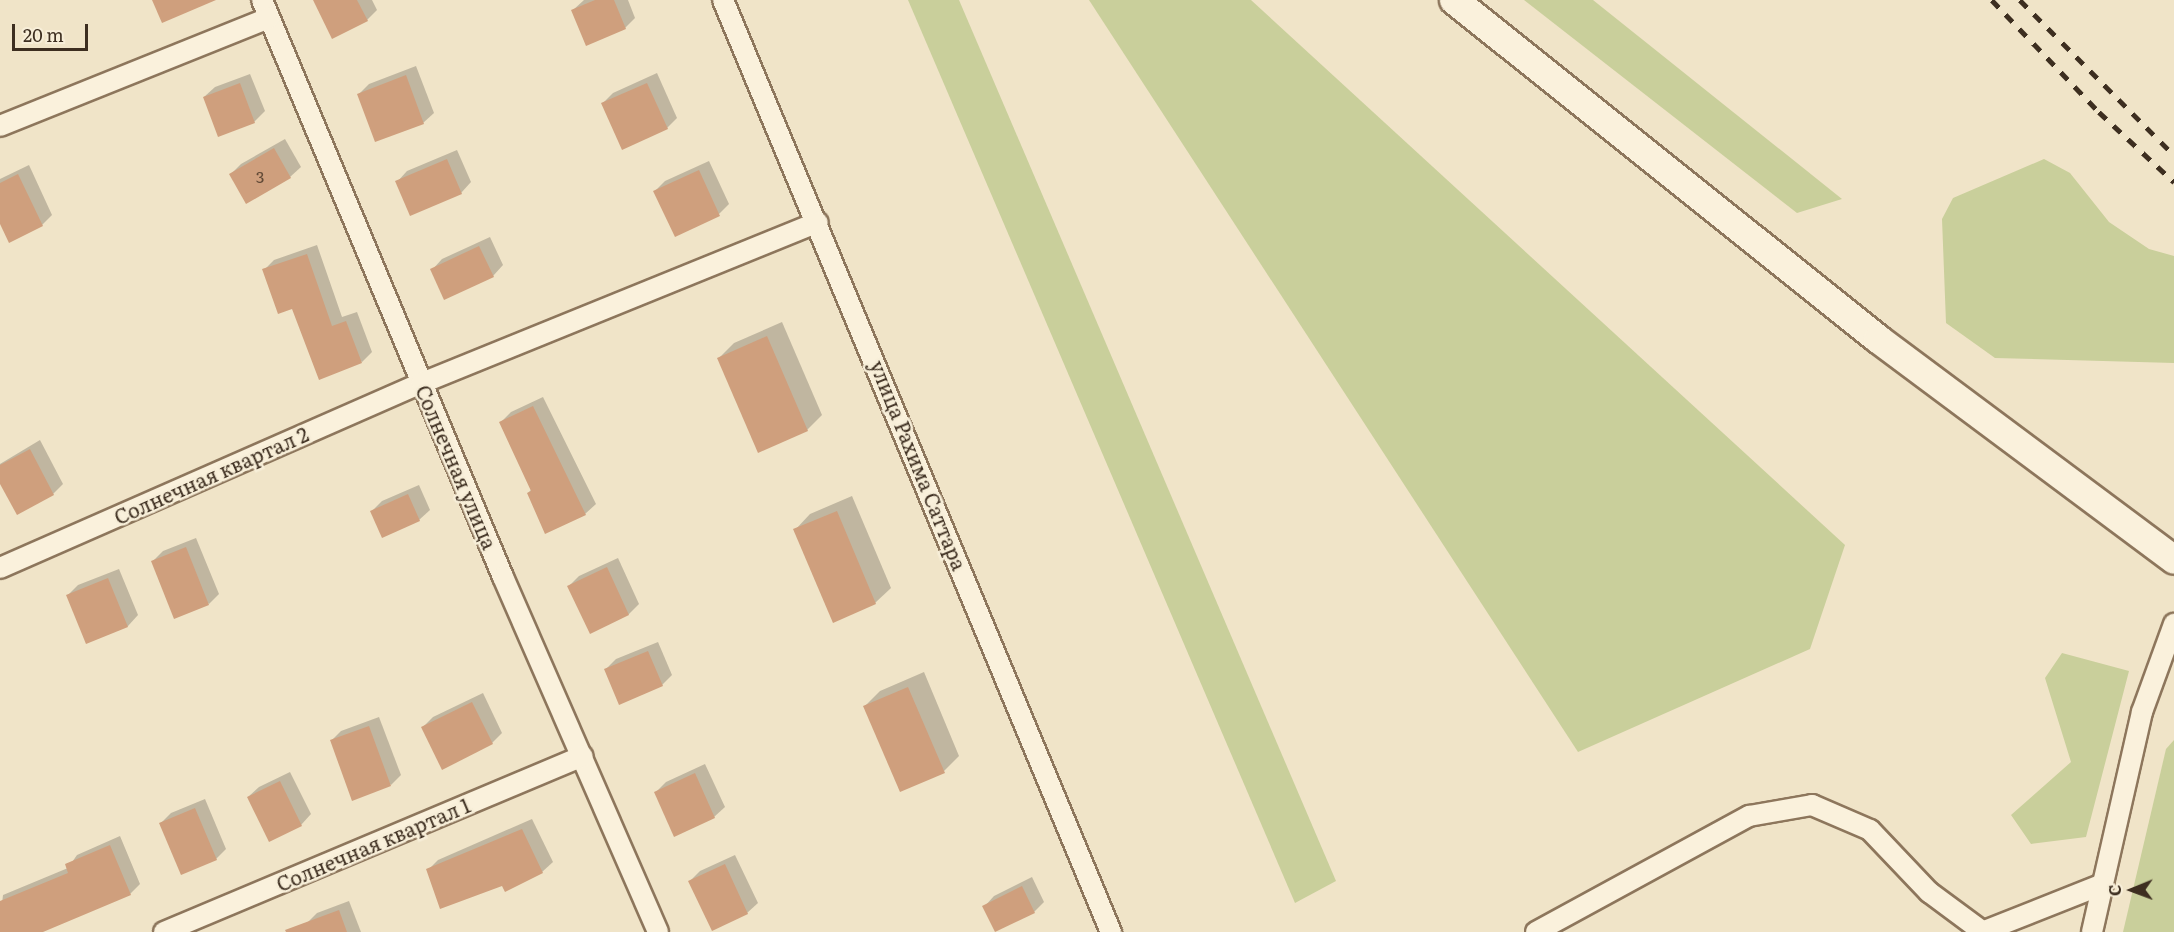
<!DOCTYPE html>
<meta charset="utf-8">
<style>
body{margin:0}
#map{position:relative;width:2174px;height:932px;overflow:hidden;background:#f0e4c8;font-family:Literata,serif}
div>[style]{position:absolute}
.green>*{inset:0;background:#c9cf9b}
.shadow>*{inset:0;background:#0003}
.building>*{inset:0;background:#cf9f7d}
.roads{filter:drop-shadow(2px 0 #8d765c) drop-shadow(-2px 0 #8d765c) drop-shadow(0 2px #8d765c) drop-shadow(0 -2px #8d765c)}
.minor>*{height:20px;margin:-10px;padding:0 10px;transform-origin:10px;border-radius:10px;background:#faf1dc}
.secondary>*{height:28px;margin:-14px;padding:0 14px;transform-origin:14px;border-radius:14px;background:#faf1dc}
.rail>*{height:4.5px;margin-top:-2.25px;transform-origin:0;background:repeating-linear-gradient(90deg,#3d2e20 0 10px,transparent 0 20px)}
span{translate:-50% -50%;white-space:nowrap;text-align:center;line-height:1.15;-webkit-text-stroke:5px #f7eed8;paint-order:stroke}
.number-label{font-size:16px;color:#624a37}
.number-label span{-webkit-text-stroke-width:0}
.street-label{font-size:20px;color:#3d2e20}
.north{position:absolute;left:2102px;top:860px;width:60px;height:60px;-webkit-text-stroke:4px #f7eed8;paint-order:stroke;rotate:269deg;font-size:16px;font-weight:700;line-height:24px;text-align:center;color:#3d2e20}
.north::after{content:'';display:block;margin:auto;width:21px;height:27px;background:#3d2e20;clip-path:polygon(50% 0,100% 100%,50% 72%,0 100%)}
.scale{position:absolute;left:12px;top:24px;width:76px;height:27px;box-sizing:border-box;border:3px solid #3d2e20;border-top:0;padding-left:8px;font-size:18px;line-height:21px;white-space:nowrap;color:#3d2e20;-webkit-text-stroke:4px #f7eed8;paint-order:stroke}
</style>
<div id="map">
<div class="green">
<div style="clip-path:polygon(908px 0,959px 0,1336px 881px,1295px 903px)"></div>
<div style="clip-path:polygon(1089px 0,1251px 0,1845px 545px,1810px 649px,1578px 752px)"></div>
<div style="clip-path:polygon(1524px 0,1593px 0,1842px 199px,1797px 213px)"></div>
<div style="clip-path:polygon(2044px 159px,2070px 173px,2109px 222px,2149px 249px,2174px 256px,2174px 363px,1995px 358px,1946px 323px,1942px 219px,1953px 198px)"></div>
<div style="clip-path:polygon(2062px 653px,2129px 671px,2086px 837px,2031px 844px,2011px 815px,2071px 762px,2045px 678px)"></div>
<div style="clip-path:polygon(2174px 740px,2174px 932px,2123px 932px,2166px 749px)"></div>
</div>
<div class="shadow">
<div style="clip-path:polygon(317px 0,372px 0,377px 10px,367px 20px)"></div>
<div style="clip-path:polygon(584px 0,628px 0,635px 18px,625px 28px,572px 11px)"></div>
<div style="clip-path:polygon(416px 66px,434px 113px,423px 123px,359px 94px,369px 84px)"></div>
<div style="clip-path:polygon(657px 73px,677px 118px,667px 128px,603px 103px,613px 93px)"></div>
<div style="clip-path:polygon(250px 74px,265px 111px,254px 122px,204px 97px,215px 87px)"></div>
<div style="clip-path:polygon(285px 139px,301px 167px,290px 177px,231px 174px,241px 164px)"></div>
<div style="clip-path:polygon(457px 150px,471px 182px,461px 193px,397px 182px,407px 171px)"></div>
<div style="clip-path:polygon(709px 161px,729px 204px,719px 214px,655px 191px,665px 181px)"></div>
<div style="clip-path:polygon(29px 165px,52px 215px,42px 225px,0 221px,0 179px)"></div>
<div style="clip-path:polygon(490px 237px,503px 265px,493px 276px,432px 270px,442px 259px)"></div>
<div style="clip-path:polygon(317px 245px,342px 317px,357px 312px,372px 352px,362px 362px,293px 307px,264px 270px,274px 260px)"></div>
<div style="clip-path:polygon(782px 322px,822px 415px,807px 430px,719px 358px,734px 343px)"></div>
<div style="clip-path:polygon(543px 397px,596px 504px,585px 514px,528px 493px,532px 489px,501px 422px,511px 412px)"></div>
<div style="clip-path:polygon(40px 440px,63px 484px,53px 494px,0 481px,0 464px)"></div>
<div style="clip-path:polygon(419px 485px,430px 510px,419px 520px,372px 511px,382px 501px)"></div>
<div style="clip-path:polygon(852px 496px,891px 588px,875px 603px,795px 530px,810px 514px)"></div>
<div style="clip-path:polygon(196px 538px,219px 594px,209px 604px,153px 561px,163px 551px)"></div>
<div style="clip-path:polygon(618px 558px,639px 604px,629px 614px,590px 632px,569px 586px,579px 576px)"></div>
<div style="clip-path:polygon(119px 569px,138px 615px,128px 626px,87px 642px,68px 595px,78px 585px)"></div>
<div style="clip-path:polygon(658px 642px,672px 675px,662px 685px,606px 669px,616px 659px)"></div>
<div style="clip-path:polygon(924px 672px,959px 756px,944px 771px,865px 706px,880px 691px)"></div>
<div style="clip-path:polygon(483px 693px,502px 733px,492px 743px,423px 727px,433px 717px)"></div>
<div style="clip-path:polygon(379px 717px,401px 775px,391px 785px,331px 741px,341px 731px)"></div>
<div style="clip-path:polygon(705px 764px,725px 807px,714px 817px,656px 792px,666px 782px)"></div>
<div style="clip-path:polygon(290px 772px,311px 814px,301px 825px,248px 797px,259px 787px)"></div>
<div style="clip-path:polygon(205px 799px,226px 849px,216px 859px,161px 823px,171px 813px)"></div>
<div style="clip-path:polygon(532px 819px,553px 862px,542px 872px,503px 884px,428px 870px,438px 860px)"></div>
<div style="clip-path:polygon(120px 836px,140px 884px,130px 894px,39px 932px,4px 932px,0 921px,3px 895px,68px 868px,77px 855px)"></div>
<div style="clip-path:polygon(735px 855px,758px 903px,747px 913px,690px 881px,700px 871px)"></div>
<div style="clip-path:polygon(1032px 877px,1044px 902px,1034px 912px,984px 907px,994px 896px)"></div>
<div style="clip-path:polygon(349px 901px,361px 932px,310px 932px,307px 923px,317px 913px)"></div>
</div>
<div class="building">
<div style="clip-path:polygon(152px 0,216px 0,162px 23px)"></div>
<div style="clip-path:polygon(313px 0,357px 0,368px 21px,332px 39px)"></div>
<div style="clip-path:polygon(595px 0,614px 0,626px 29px,586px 46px,571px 10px)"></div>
<div style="clip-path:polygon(406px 75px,424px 124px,375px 142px,357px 94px)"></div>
<div style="clip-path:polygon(240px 83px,255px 123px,218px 137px,203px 97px)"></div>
<div style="clip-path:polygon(647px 83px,668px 129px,622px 150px,601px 103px)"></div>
<div style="clip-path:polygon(274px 148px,291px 178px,246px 204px,229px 174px)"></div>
<div style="clip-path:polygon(447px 159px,462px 194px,410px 216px,395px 181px)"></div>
<div style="clip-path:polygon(699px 170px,720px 216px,675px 237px,653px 191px)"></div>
<div style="clip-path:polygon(18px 174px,43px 226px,9px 243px,0 224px,0 183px)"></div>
<div style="clip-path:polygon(479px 246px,494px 277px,444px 300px,430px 269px)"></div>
<div style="clip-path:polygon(307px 254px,332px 326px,346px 321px,362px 363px,319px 380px,292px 309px,278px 314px,262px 269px)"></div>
<div style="clip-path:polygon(767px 336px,808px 431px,758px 453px,717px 358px)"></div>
<div style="clip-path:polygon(533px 406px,586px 515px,545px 534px,527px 493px,531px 491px,499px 422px)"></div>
<div style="clip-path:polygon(30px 449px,54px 495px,17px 515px,0 484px,0 465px)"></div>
<div style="clip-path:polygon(408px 494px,420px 521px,382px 538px,370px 511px)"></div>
<div style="clip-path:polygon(837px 511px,876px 604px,833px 623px,793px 529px)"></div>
<div style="clip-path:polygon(186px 547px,209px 605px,174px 619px,151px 561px)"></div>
<div style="clip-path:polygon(607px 567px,629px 615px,590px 634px,567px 586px)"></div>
<div style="clip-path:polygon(108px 578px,128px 627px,86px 644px,66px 595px)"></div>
<div style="clip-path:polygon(648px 651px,663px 686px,619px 705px,604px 669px)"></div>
<div style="clip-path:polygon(908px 687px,945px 773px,900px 792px,863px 706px)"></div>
<div style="clip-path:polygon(472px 702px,493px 744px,442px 770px,421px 727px)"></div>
<div style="clip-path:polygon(369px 726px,391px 786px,352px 801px,330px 740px)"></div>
<div style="clip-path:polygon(695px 773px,715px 818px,674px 837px,654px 792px)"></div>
<div style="clip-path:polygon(280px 781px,302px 826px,269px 842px,247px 797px)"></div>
<div style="clip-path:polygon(195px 808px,217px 860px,181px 875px,159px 823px)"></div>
<div style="clip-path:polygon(522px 829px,543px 873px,505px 892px,502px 886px,440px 909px,426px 869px)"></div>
<div style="clip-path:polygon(110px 845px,131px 895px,43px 932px,0 932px,0 901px,68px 873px,65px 864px)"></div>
<div style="clip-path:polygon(725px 864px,748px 914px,712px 931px,688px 881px)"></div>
<div style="clip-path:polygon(1022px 886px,1035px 913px,995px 932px,982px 906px)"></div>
<div style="clip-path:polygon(339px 910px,347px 932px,286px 932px,285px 930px)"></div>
</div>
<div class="roads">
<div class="minor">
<div style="left:262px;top:0;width:625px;rotate:67.33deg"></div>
<div style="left:503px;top:577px;width:387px;rotate:66.4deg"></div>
<div style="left:723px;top:0;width:1010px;rotate:67.4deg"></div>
<div style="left:0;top:126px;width:290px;rotate:-21.9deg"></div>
<div style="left:0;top:568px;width:461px;rotate:-23.7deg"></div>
<div style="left:422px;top:383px;width:427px;rotate:-22.1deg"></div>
<div style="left:164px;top:932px;width:454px;rotate:-22.8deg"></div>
<div style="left:1536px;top:932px;width:243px;rotate:-28.6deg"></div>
<div style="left:1749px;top:816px;width:64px;rotate:-9.9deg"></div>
<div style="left:1812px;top:805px;width:63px;rotate:23.3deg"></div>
<div style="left:1870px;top:830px;width:86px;rotate:46.4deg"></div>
<div style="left:1929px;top:892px;width:67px;rotate:36.5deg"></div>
<div style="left:1982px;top:932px;width:130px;rotate:-21.6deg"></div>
<div style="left:2092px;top:932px;width:226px;rotate:-77.2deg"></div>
<div style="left:2142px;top:712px;width:94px;rotate:-70deg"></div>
</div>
<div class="secondary">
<div style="left:1454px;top:0;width:543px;rotate:38.64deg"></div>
<div style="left:1878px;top:339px;width:369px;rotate:36.7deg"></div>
</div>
</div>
<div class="rail">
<div style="left:1992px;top:0;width:155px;rotate:46.3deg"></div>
<div style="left:2099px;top:112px;width:103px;rotate:43deg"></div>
<div style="left:2020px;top:0;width:218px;rotate:45.2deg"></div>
</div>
<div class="number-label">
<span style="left:260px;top:176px">3</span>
</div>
<div class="street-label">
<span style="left:919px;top:465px;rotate:68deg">улица Рахима Саттара</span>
<span style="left:457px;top:467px;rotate:67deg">Солнечная улица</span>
<span style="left:211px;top:475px;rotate:-24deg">Солнечная квартал 2</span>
<span style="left:373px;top:844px;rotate:-23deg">Солнечная квартал 1</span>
</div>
<div class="north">С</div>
<div class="scale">20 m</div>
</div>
